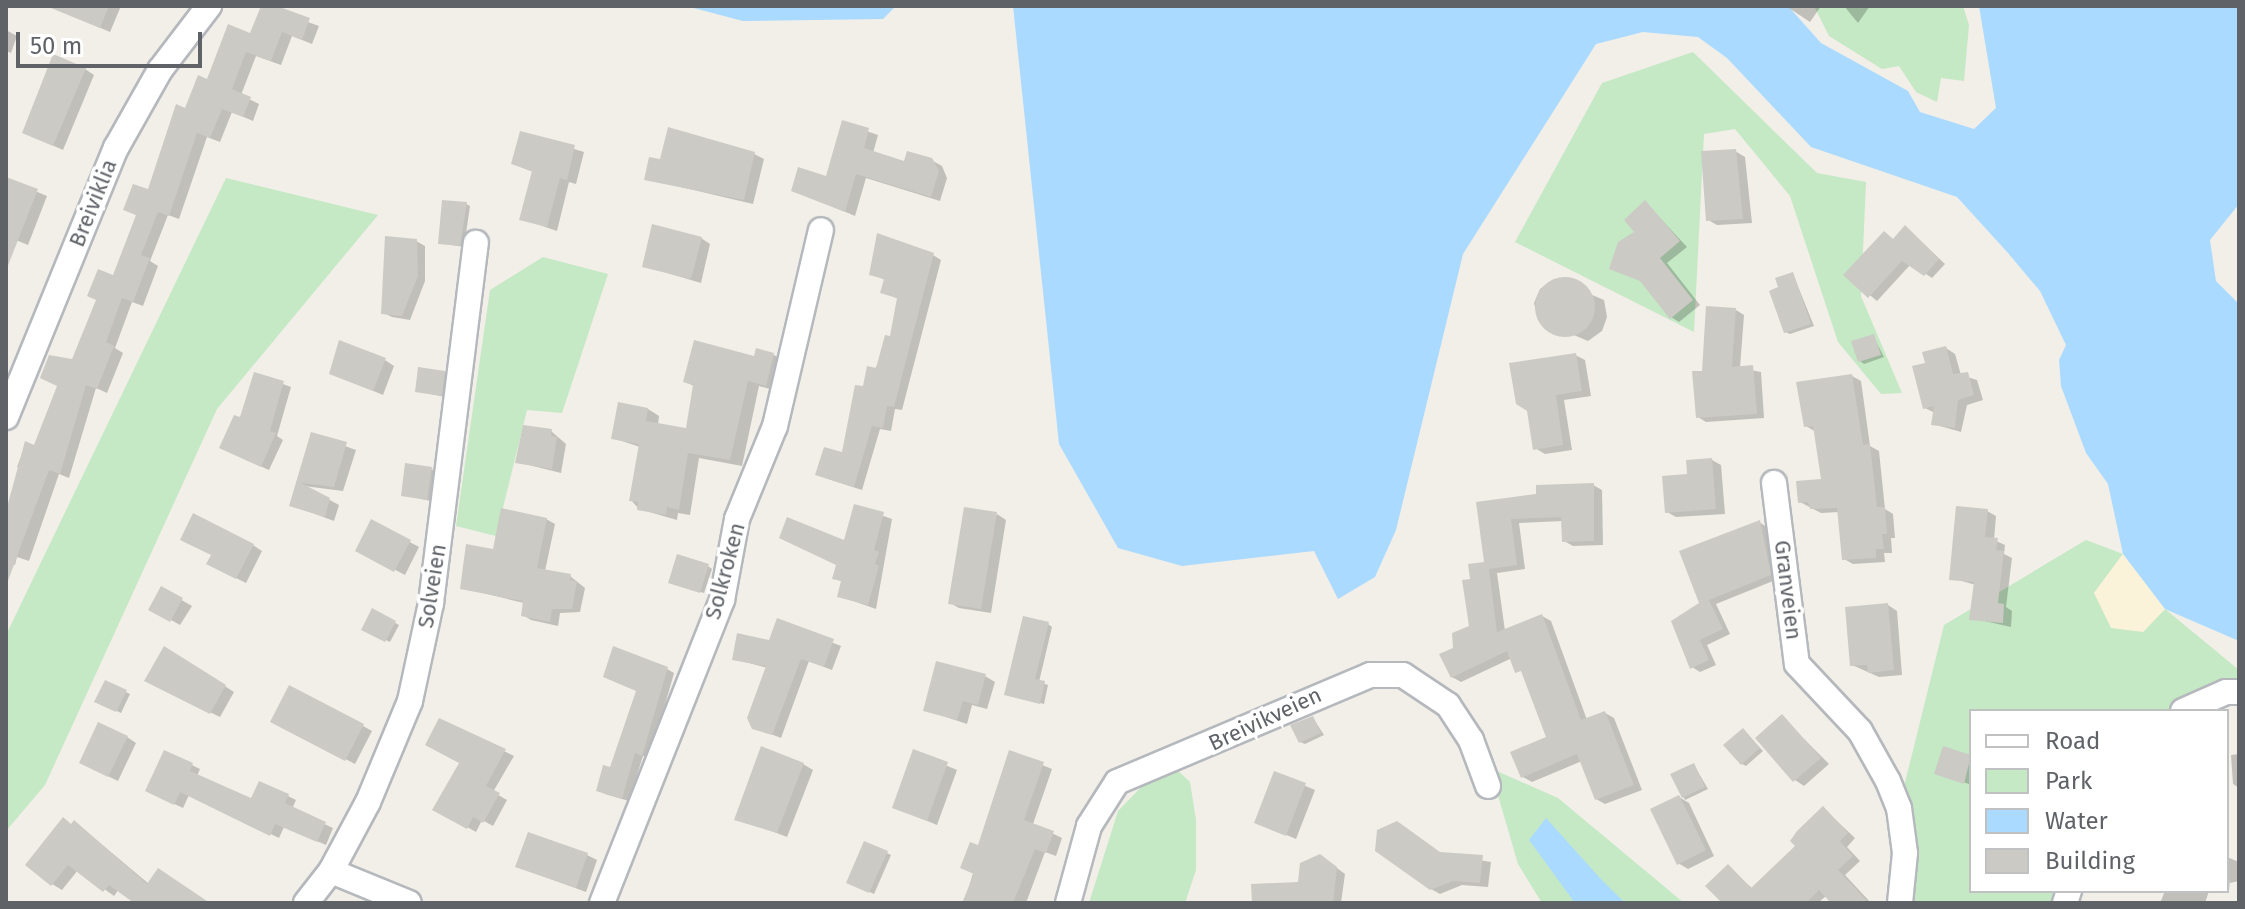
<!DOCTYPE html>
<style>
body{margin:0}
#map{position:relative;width:2245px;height:909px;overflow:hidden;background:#f1efe8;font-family:"Fira Sans",sans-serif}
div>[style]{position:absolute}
.green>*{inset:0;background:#c5e8c5}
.sand>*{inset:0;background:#fbf3d9}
.water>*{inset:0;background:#aadaff}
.shadow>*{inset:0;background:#0003}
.building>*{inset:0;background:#cccac5}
.round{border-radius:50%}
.roads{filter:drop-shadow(2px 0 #b5b8bc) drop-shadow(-2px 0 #b5b8bc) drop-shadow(0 2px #b5b8bc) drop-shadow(0 -2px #b5b8bc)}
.street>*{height:24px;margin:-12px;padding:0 12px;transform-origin:12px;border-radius:12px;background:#fff}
span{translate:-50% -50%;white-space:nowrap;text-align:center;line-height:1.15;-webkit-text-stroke:7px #fff;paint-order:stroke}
.street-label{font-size:22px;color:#5f6368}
.frame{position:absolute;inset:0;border:8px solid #5f6368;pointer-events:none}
.legend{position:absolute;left:1969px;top:709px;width:260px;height:184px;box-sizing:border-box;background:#fff;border:2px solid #bfc1c3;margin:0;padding:10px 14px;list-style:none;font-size:24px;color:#5f6368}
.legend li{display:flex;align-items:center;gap:16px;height:40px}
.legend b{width:40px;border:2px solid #bfc1c3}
.scale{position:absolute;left:16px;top:32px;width:186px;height:36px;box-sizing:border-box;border:4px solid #5f6368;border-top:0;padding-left:10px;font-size:24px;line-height:28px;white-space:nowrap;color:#5f6368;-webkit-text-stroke:6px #fff;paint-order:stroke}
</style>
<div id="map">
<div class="green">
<div style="clip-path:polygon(1814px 6px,1963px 6px,1969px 25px,1964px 81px,1941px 78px,1937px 102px,1916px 92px,1899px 66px,1882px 69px,1829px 36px)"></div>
<div style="clip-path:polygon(1693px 52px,1817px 173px,1866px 182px,1861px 296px,1902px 393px,1881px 394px,1838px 342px,1790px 196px,1735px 129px,1704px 134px,1694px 332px,1515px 242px,1602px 83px)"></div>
<div style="clip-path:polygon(226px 178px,378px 215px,217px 409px,45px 785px,6px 831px,6px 635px)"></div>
<div style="clip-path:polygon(543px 257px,608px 274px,562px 413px,527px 410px,496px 536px,456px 526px,490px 290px)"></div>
<div style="clip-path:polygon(2086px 540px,2123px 554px,2094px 593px,2143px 632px,2165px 609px,2239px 670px,2239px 693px,2196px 711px,1971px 711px,1971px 891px,2075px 891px,2070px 903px,1897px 903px,1895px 823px,1944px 625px)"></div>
<div style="clip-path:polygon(1175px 768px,1190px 782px,1196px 820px,1196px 870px,1185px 903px,1089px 903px,1118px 811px,1152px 776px)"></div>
<div style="clip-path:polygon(1490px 768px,1558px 798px,1684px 903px,1542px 903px,1518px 864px)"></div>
</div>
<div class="sand">
<div style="clip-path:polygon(2123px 554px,2165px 609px,2143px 632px,2111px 628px,2094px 593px)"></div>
</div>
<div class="water">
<div style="clip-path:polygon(686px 6px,896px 6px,883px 19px,743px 21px)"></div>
<div style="clip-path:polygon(1013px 6px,1788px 6px,1821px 43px,1908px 91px,1920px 112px,1974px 129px,1996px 108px,1979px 6px,2239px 6px,2239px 204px,2210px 240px,2216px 281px,2239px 304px,2239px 641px,2165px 609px,2123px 554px,2108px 484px,2086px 453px,2061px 386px,2059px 360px,2066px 345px,2040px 291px,2008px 253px,1957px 197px,1811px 147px,1727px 58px,1698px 37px,1643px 32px,1596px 44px,1463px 254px,1396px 530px,1375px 577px,1338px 599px,1314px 551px,1182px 566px,1118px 548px,1059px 444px)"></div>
<div style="clip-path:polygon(1546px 818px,1600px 878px,1625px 903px,1575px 903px,1529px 840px)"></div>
</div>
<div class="shadow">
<div style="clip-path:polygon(81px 6px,121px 6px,110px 32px,77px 18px)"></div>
<div style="clip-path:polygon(263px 6px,319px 26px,312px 44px,292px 36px,281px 65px,256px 56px,241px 95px,259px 104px,253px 121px,232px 112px,220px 142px,207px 137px,179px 219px,168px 215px,150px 261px,158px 266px,143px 306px,132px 302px,115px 348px,123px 353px,107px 393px,96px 388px,69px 478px,59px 474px,29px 561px,17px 557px,15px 565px,6px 562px,6px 516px,23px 471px,17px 467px,26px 444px,35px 448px,114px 277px,138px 216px,125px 209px,150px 191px,186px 110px,252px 35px)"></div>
<div style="clip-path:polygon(1786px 6px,1821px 6px,1810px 22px)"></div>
<div style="clip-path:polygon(1844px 6px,1870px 6px,1858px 23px)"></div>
<div style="clip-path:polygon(6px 30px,17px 36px,11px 53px,6px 51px)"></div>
<div style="clip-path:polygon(85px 69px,94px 75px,63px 150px,25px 133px)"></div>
<div style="clip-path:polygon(843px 123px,878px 135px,873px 153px,905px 163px,931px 160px,942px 166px,947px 178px,940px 201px,866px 178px,855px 216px,794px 190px,827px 178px)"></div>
<div style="clip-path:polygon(521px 133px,584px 152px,576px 184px,569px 182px,557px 231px,522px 219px,533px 172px,513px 164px)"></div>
<div style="clip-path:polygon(1735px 151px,1745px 157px,1752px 223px,1717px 225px,1708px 220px)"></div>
<div style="clip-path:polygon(754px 154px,764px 159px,753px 204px,647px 179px)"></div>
<div style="clip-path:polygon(6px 179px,47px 196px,28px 245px,6px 236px)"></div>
<div style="clip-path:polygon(1645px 202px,1687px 247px,1667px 263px,1700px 305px,1679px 322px,1671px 317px,1637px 232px)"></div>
<div style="clip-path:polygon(466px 204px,470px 206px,464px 247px,440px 243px)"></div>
<div style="clip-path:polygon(1906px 227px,1945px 264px,1932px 278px,1911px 264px,1877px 301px,1846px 275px,1884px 233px,1894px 240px)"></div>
<div style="clip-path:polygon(701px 238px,710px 244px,701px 283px,644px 266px)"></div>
<div style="clip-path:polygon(416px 241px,425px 246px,425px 281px,410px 320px,392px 317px,384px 313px)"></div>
<div style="clip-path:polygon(933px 255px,941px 260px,902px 410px,895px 409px,891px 431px,880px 429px,862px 490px,825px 478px,843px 455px,864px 389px,892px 338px,899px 299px,882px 292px,885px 280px,872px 274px)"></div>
<div style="clip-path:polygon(1793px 274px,1814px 326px,1790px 334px,1785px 332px)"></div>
<div style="clip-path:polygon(1554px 279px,1604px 300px,1607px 317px,1602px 331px,1588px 341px,1538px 320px,1534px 303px,1540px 289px)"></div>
<div style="clip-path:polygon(1736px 310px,1744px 315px,1740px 368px,1761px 372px,1764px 418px,1706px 422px,1698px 417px,1704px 372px)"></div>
<div style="clip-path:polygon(1873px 336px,1884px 357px,1864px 364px,1860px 361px)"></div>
<div style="clip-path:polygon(1946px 348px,1955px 354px,1961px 375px,1977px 380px,1983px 400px,1967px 405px,1961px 432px,1933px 424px,1935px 413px,1925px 408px,1927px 365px)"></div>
<div style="clip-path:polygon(774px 355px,785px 361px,777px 391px,759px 386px,742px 466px,699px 458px,690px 515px,678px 513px,677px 520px,639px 509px,631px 500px,640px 447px,613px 438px,648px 409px,659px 416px,658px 425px,687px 431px,695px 387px,685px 381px)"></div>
<div style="clip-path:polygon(1575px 355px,1585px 360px,1591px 396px,1564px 400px,1572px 450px,1545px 454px,1535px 448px,1529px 410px)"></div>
<div style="clip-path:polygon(385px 360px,394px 366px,383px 395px,331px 373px)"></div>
<div style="clip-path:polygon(444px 373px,448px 376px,445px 397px,417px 391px)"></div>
<div style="clip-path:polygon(255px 374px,291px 387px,277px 436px,283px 440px,269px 470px,229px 452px)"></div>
<div style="clip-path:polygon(1852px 376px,1861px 381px,1870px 446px,1879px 451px,1885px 509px,1893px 514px,1895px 538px,1891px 538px,1892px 553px,1884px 553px,1885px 562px,1853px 564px,1844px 559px,1839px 512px,1821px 513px,1800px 502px,1823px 481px,1816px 432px,1806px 426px)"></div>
<div style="clip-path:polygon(551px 431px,566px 444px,561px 473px,517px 462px)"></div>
<div style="clip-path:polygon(312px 434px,356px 450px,343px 491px,304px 486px,339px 505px,334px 521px,291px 505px)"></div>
<div style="clip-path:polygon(1712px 460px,1721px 465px,1725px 514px,1676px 517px,1667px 512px,1689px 476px)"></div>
<div style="clip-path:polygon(431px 469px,435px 471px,431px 501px,403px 495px)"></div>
<div style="clip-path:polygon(1593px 485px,1602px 490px,1603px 545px,1573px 546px,1564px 541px,1563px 521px,1519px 523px,1525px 569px,1497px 573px,1505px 631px,1542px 616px,1551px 621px,1587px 720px,1605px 713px,1614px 718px,1642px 790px,1605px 804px,1596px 799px,1582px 761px,1532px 782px,1523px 777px,1549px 738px,1525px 676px,1512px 658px,1461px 682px,1452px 677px,1455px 649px,1471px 627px,1472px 581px,1487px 563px,1479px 504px)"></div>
<div style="clip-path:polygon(855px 506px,892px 519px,876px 609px,839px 596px,843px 582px,835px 578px)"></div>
<div style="clip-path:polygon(1987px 511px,1996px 516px,1994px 540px,2005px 545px,2004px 554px,2012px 558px,2006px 607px,2012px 611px,2011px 627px,1971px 618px,1976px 585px,1951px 578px)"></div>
<div style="clip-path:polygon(997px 514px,1006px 520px,991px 613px,959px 608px,950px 603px)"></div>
<div style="clip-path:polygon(546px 519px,555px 524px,545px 571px,570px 576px,585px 588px,580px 612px,560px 613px,558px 626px,531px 620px,523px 615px,524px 603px,462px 588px,495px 551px)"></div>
<div style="clip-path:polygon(372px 522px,419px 547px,405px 575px,357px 550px)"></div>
<div style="clip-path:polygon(1759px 522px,1767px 527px,1778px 579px,1716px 604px,1730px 634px,1707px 645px,1716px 665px,1700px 672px,1692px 667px,1701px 604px)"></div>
<div style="clip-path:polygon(253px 545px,262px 551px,246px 583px,218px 569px)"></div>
<div style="clip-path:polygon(708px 566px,712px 569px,704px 593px,675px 584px)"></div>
<div style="clip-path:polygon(162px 589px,192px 606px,180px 625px,151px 609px)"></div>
<div style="clip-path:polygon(1888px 605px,1897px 611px,1902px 675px,1879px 677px,1852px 665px)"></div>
<div style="clip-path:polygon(373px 611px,399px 625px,390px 642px,363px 629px)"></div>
<div style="clip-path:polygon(778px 621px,841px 646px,832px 670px,809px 661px,781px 738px,753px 727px,768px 668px,734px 659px,771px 642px)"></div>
<div style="clip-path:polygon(1048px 624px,1052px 627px,1039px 682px,1048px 685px,1044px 704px,1010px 696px)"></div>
<div style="clip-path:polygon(165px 648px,234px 692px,220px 717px,156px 686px)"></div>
<div style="clip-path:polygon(667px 669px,674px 673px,650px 758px,643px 756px,629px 801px,605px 794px,598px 790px)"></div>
<div style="clip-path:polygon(985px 676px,995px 682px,987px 709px,972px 705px,967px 724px,925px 710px)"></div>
<div style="clip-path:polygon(106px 682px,130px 694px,121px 713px,97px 701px)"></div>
<div style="clip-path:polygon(1782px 717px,1829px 764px,1804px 786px,1795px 780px)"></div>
<div style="clip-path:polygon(1313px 718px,1324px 735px,1305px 744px,1300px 742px)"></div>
<div style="clip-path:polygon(439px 720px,514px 756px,493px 792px,507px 800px,493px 826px,482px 820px,476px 832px,435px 809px,461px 762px)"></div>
<div style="clip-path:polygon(282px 726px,363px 726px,372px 731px,355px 764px)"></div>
<div style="clip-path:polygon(1743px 730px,1763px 751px,1746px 766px,1742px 764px)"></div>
<div style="clip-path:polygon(127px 737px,136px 743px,118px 781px,91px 768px)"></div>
<div style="clip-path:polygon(1945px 749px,1971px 757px,1969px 784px,1941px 775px)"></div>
<div style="clip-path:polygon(165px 752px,200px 769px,197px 776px,252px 801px,288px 796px,296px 800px,292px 809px,333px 828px,326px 845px,284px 827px,279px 838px,189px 795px,183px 808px,155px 795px)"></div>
<div style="clip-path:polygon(914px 752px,957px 770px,937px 825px,894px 807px)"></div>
<div style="clip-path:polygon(1010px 752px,1052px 769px,1033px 824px,1062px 838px,1056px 856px,1045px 852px,1026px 903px,964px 903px)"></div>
<div style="clip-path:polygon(2239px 754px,2239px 788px,2233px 784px,2231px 755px)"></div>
<div style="clip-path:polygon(803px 764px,813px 770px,787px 837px,746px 821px)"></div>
<div style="clip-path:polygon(1694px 765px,1708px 789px,1685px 800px,1673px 775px)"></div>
<div style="clip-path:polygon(1275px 773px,1315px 790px,1296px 839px,1256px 822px)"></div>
<div style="clip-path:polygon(1679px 797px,1689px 803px,1714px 856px,1688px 869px,1678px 863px)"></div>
<div style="clip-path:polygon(1824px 809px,1855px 838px,1847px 847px,1860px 861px,1845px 875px,1871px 903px,1834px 903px,1827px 895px,1818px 903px,1725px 903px,1728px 867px,1753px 889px,1797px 846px)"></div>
<div style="clip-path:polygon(75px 822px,149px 884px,208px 903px,139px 903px,119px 889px,114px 896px,78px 870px,62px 890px,52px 884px)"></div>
<div style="clip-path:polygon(887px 853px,891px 855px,874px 894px,852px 884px)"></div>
<div style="clip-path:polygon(1441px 854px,1491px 862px,1488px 887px,1462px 885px,1440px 894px,1431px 889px)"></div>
<div style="clip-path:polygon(587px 855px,597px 860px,586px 892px,518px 867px)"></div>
<div style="clip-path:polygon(2227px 857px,2239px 862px,2239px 881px,2230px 883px,2230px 890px)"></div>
<div style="clip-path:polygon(1329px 862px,1345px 874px,1341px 903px,1254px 903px,1300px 884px)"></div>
<div style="clip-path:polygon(2165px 891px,2209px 891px,2205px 903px,2160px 903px)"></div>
</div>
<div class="building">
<div style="clip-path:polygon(46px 6px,109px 6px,100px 28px)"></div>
<div style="clip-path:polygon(261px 6px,277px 6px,310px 18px,302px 40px,282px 32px,271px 61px,246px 52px,232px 89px,251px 97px,243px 117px,222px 109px,210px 138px,197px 133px,169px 216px,158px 212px,141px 255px,150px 258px,133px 302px,122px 298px,106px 342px,114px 346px,97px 389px,86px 385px,60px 474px,49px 470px,6px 586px,6px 511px,25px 441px,34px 445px,57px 386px,40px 378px,49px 355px,72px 359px,96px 300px,87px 296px,98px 269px,113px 275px,136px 215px,123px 210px,133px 184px,148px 189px,176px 104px,185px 108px,198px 75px,207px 79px,228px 24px,250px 33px)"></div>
<div style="clip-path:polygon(53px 54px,86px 68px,53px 146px,22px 133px)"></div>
<div style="clip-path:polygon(842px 120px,869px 128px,864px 148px,904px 161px,907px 151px,932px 158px,939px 171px,931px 197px,856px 174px,845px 212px,791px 191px,798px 167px,826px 176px)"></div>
<div style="clip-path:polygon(668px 127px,755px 152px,744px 200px,644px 180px,649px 157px,660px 159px)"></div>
<div style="clip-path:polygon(520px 131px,575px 145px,567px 180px,560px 178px,547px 227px,519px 220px,532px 171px,511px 164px)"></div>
<div style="clip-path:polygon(1736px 149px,1743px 219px,1706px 221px,1701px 151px)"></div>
<div style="clip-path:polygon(6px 177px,38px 189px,7px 268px,6px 267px)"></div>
<div style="clip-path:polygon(442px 200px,467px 202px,460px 246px,438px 244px)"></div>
<div style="clip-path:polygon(1645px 200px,1680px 241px,1660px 258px,1693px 300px,1670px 319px,1640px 281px,1609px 269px,1618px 242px,1634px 232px,1624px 220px)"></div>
<div style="clip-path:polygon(652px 224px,702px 237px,691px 279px,642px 267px)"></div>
<div style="clip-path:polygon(1905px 225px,1939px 259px,1924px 276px,1902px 261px,1868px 298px,1843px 275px,1884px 231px,1893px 239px)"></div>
<div style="clip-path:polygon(877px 233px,934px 253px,894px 407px,887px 406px,883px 428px,872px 426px,854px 487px,815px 475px,824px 447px,842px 452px,855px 385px,863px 386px,867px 366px,876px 368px,885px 335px,890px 336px,897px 298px,880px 293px,884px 279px,869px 275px)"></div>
<div style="clip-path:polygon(385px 236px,417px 239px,418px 276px,402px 316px,381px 314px)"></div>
<div style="clip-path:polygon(1793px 272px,1811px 324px,1784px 333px,1769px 291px,1778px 287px,1775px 278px)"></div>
<div class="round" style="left:1535px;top:277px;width:60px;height:60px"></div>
<div style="clip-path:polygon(1706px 306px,1736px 308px,1732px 367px,1753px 365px,1757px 414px,1696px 418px,1692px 371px,1702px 371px)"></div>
<div style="clip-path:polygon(1874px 334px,1881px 355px,1858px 362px,1851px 341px)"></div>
<div style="clip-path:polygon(339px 340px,386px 358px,373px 391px,329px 374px)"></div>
<div style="clip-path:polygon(694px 340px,754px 356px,756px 348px,774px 353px,766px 386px,748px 381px,730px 460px,688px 453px,679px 510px,667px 507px,666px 515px,637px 510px,638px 502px,629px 501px,639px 444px,611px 439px,618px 402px,648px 408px,646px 421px,686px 428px,693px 385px,683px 382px)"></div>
<div style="clip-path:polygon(1946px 346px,1953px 374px,1968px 372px,1974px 395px,1958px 400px,1955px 428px,1931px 425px,1934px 406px,1923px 409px,1912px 366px,1925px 363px,1922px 352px)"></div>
<div style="clip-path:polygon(1576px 353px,1582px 391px,1556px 395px,1563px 445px,1533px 450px,1527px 411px,1516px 404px,1509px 363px)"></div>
<div style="clip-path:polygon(418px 367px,445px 371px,442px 396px,415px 392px)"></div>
<div style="clip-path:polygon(254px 372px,284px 381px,270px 431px,276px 433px,261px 467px,219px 448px,234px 415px,240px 417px)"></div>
<div style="clip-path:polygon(1852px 374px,1863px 445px,1870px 444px,1877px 507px,1885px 507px,1887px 534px,1882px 534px,1884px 549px,1876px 549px,1876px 558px,1842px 560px,1837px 508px,1810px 509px,1808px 502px,1798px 503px,1796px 481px,1821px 479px,1813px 426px,1804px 427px,1796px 382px)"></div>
<div style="clip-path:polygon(523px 425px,552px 429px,551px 436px,557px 437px,552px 469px,515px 463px)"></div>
<div style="clip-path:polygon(311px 432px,347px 442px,334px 487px,301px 483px,330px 498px,325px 517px,289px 506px)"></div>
<div style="clip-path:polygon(1712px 458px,1716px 509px,1665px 513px,1662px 476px,1687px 474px,1686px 460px)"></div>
<div style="clip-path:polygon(405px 463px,432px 467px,427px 500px,401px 496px)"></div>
<div style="clip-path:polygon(1594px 483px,1594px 541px,1562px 542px,1561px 517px,1511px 519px,1517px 565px,1489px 569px,1497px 632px,1542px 614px,1581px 720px,1605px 711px,1634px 785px,1595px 800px,1577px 754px,1521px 778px,1510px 752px,1546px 737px,1521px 671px,1515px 673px,1507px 651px,1451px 678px,1439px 654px,1453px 648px,1452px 633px,1469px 626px,1462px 580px,1470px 579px,1468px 564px,1484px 562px,1476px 502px,1536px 494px,1536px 485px)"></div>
<div style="clip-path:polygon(854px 504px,884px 512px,874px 550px,879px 552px,875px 564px,879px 566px,868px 605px,837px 597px,841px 581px,832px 579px,836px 565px,779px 538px,787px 517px,844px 540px)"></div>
<div style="clip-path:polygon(1956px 506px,1988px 509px,1985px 537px,1998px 538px,1996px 550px,2004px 551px,1998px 603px,2004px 604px,2003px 623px,1969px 620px,1974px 582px,1949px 580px)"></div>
<div style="clip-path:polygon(964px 507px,997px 512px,981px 609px,948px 604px)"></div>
<div style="clip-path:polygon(501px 508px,547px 518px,537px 568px,571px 574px,570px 580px,577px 581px,572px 609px,552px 609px,550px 622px,521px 616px,523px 601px,460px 589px,466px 544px,493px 549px)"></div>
<div style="clip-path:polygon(193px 513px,254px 544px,236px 579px,206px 564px,211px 555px,180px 540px)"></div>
<div style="clip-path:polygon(371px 519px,411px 540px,394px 572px,355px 551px)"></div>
<div style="clip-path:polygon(1760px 520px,1771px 575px,1709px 600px,1723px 629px,1700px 640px,1709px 660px,1690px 669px,1671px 621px,1699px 603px,1679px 551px)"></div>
<div style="clip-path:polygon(677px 554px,709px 564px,700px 593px,668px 583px)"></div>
<div style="clip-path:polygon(161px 586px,183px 598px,170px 622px,148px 610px)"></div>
<div style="clip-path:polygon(1888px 603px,1894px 670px,1868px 673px,1867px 665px,1850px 666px,1845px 607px)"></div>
<div style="clip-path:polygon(372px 608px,396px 621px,385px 642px,361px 630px)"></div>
<div style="clip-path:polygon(1023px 616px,1049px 622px,1035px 679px,1045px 681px,1040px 704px,1004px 695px)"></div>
<div style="clip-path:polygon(777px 618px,834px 639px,824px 667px,801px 659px,772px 735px,752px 729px,747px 718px,766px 666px,732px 660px,737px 633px,769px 640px)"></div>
<div style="clip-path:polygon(164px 646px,226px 685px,210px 714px,144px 681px)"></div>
<div style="clip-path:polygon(613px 646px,668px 667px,642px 756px,635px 753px,622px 799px,596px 791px,603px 765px,610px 767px,636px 691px,603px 677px)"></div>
<div style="clip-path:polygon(936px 661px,986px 674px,978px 705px,963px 701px,957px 720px,923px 711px)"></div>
<div style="clip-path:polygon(105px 680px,127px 690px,116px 712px,94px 702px)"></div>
<div style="clip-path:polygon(289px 685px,364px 724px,345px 761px,270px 722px)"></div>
<div style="clip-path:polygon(1782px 714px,1821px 758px,1793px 782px,1755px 738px)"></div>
<div style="clip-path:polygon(1313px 716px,1321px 733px,1299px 743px,1290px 725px)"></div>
<div style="clip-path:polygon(439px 718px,506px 749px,486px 786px,500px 793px,483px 823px,473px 817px,467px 829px,432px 810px,459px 763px,425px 745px)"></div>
<div style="clip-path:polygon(98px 722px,128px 736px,108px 777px,79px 763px)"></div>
<div style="clip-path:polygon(1743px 728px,1760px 748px,1741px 765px,1723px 745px)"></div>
<div style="clip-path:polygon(761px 746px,804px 763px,777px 833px,734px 820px)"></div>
<div style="clip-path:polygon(1943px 746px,1971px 755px,1964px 784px,1934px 774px)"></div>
<div style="clip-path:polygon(913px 749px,948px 762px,927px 821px,892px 808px)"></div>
<div style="clip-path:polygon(164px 750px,193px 763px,190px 771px,251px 798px,259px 781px,289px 794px,285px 803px,326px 822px,317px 842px,275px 824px,270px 836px,180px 792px,174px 805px,145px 791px)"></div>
<div style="clip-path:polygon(1009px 750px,1044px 762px,1024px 820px,1054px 831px,1046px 853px,1035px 849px,1013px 903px,962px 903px,974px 874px,960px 868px,970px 842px,978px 845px)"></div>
<div style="clip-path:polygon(1694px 763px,1705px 787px,1682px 798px,1670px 774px)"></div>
<div style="clip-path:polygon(1274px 771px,1306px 783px,1286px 836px,1254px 823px)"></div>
<div style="clip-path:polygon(1679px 795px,1706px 850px,1677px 865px,1650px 809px)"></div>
<div style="clip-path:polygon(1823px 806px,1848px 833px,1840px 841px,1853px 856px,1838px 870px,1869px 903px,1831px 903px,1819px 890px,1806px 903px,1722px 903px,1705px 886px,1728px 864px,1751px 888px,1795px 846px,1790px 841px,1797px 831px)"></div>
<div style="clip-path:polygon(63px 817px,71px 824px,74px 820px,147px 884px,158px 868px,210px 903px,134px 903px,109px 885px,103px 892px,68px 865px,51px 886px,25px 865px)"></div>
<div style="clip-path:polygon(1397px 821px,1440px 852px,1483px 855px,1480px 883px,1453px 881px,1430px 890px,1375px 851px,1377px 830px)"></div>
<div style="clip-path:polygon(528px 832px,588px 853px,576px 888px,515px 867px)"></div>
<div style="clip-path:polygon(864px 841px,888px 851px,869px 893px,846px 883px)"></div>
<div style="clip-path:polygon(1320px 854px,1337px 867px,1333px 903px,1252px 903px,1251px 884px,1298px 882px,1300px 863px)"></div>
</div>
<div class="roads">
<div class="street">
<div style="left:6px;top:417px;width:291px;rotate:-67.8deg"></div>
<div style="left:116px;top:148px;width:90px;rotate:-60.6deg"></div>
<div style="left:160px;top:70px;width:81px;rotate:-52.6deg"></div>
<div style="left:1774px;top:483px;width:182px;rotate:82.8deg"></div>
<div style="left:1797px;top:664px;width:92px;rotate:46.8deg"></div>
<div style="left:1860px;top:731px;width:57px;rotate:60.8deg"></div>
<div style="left:1888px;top:781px;width:29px;rotate:68deg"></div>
<div style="left:1899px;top:808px;width:45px;rotate:82.4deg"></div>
<div style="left:1905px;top:853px;width:50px;rotate:95.7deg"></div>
<div style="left:2183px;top:711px;width:47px;rotate:-23.8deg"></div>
<div style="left:2226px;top:692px;width:13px"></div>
<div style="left:331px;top:871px;width:84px;rotate:22.3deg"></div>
<div style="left:306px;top:903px;width:41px;rotate:-52deg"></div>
<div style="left:331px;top:871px;width:78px;rotate:-61.8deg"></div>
<div style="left:368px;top:802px;width:109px;rotate:-67.4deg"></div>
<div style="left:410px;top:701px;width:100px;rotate:-77.9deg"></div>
<div style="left:431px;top:603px;width:363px;rotate:-82.9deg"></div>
<div style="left:602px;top:903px;width:326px;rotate:-68.4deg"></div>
<div style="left:722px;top:600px;width:82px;rotate:-79.5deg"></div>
<div style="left:737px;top:519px;width:100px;rotate:-67.8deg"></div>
<div style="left:775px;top:426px;width:201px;rotate:-76.8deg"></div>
<div style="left:1068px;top:903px;width:80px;rotate:-74.7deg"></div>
<div style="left:1089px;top:826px;width:52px;rotate:-57.5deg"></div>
<div style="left:1117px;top:782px;width:275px;rotate:-22.9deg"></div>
<div style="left:1370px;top:675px;width:33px"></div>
<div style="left:1403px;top:675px;width:54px;rotate:33.7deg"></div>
<div style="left:1448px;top:705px;width:42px;rotate:56.7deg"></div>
<div style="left:1471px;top:740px;width:49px;rotate:69.7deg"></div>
<div style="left:2065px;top:903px;width:13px;rotate:-72deg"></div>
</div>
</div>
<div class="street-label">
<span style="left:93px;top:203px;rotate:-68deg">Breiviklia</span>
<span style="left:725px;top:571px;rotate:-75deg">Solkroken</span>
<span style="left:432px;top:586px;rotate:-81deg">Solveien</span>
<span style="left:1788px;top:590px;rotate:83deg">Granveien</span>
<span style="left:1265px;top:719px;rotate:-25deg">Breivikveien</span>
</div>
<div class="frame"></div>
<ul class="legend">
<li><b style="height:10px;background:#fff"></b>Road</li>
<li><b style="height:22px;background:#c5e8c5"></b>Park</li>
<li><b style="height:22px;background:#aadaff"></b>Water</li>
<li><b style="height:22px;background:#cccac5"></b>Building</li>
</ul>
<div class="scale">50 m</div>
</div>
